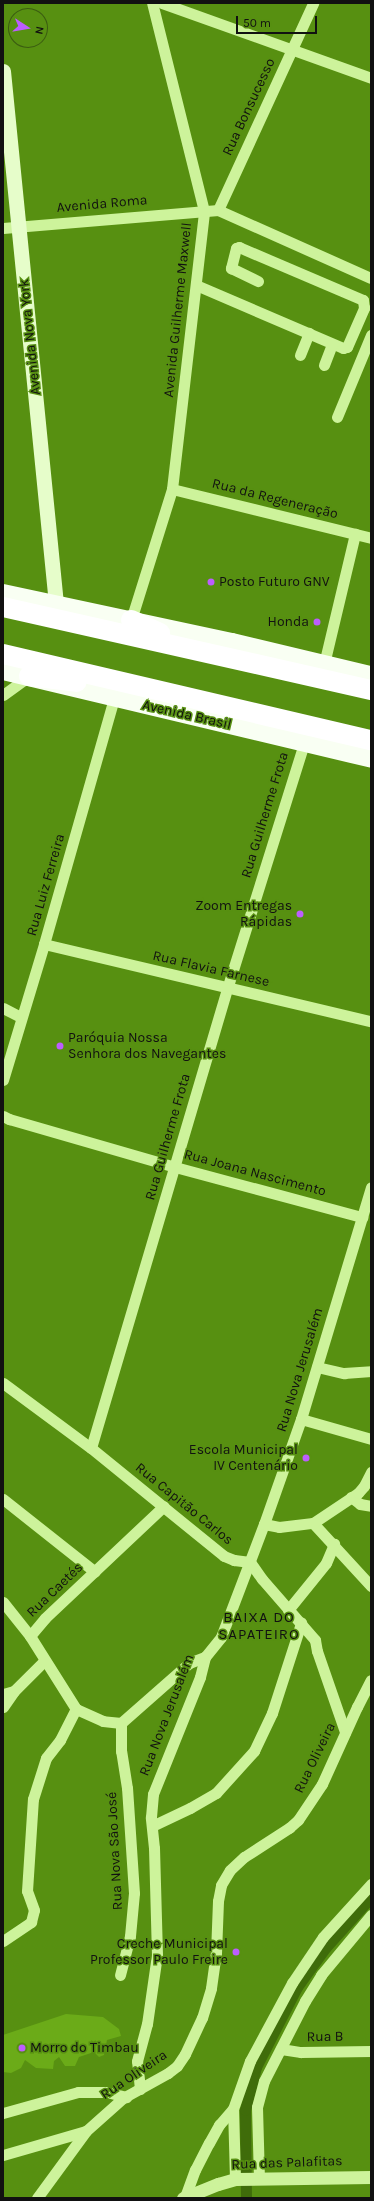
<!DOCTYPE html>
<meta charset="utf-8">
<style>
body{margin:0}
#map{position:relative;width:374px;height:2201px;overflow:hidden;background:#579011;font-family:Karla,sans-serif}
div>[style]{position:absolute}
.green>*{inset:0;background:#6bab18}
.canal>*{height:11px;margin:-5.5px;padding:0 5.5px;transform-origin:5.5px;border-radius:5.5px;background:#3f6c0a}
.minor>*{height:11px;margin:-5.5px;padding:0 5.5px;transform-origin:5.5px;border-radius:5.5px;background:#cdf39b}
.tertiary>*{height:13px;margin:-6.5px;padding:0 6.5px;transform-origin:6.5px;border-radius:6.5px;background:#cdf39b}
.secondary>*{height:15px;margin:-7.5px;padding:0 7.5px;transform-origin:7.5px;border-radius:7.5px;background:#e6fdca}
.trunk>*{height:18px;margin:-9px;padding:0 9px;transform-origin:9px;border-radius:9px;background:#f9fff3}
.motorway>*{height:20px;margin:-10px;padding:0 10px;transform-origin:10px;border-radius:10px;background:#fff}
.dots>*{width:11px;height:11px;translate:-50% -50%;box-sizing:border-box;border:2px solid #579011;border-radius:50%}
span{translate:-50% -50%;white-space:nowrap;text-align:center;line-height:1.15;-webkit-text-stroke:3px #579011;paint-order:stroke}
.street-label{font-size:14px;color:#111}
.poi-label{font-size:14px;color:#111}
.left{translate:0 -50%;text-align:left}
.right{translate:-100% -50%;text-align:right}
.neighbourhood-label{font-size:15px;color:#111;letter-spacing:1px}
.frame{position:absolute;inset:0;border:4px solid #111;pointer-events:none}
.north{position:absolute;left:8px;top:8px;width:40px;height:40px;box-sizing:border-box;background:#579011;border:1px solid #3b5d11;border-radius:50%;rotate:102deg;font-size:11px;font-weight:700;line-height:16px;text-align:center;color:#111}
.north::after{content:'';display:block;margin:auto;width:14px;height:18px;background:#bd5dff;clip-path:polygon(50% 0,100% 100%,50% 72%,0 100%)}
.scale{position:absolute;left:236px;top:16px;width:81px;height:18px;box-sizing:border-box;border:2px solid #111;border-top:0;padding-left:5px;font-size:12px;line-height:14px;white-space:nowrap;color:#111;-webkit-text-stroke:3px #579011;paint-order:stroke}
</style>
<div id="map">
<div class="green">
<div style="clip-path:polygon(66px 2014px,103px 2017px,119px 2029px,121px 2036px,107px 2040px,104px 2055px,99px 2057px,94px 2052px,79px 2057px,75px 2066px,65px 2066px,59px 2057px,54px 2061px,53px 2069px,36px 2068px,25px 2060px,21px 2068px,11px 2073px,3px 2072px,3px 2035px)"></div>
</div>
<div class="canal">
<div style="left:246px;top:2198px;width:88px;rotate:-90.7deg"></div>
<div style="left:245px;top:2110px;width:44px;rotate:-75.7deg"></div>
<div style="left:256px;top:2067px;width:90px;rotate:-62.9deg"></div>
<div style="left:297px;top:1987px;width:49px;rotate:-54.1deg"></div>
<div style="left:326px;top:1947px;width:67px;rotate:-48deg"></div>
</div>
<div class="minor">
<div style="left:162px;top:3px;width:222px;rotate:19.7deg"></div>
<div style="left:218px;top:210px;width:228px;rotate:-65.3deg"></div>
<div style="left:3px;top:228px;width:216px;rotate:-4.8deg"></div>
<div style="left:218px;top:210px;width:167px;rotate:24deg"></div>
<div style="left:196px;top:285px;width:160px;rotate:23.2deg"></div>
<div style="left:343px;top:348px;width:4px;rotate:-14deg"></div>
<div style="left:347px;top:347px;width:43px;rotate:-66.4deg"></div>
<div style="left:364px;top:308px;width:8px;rotate:-97deg"></div>
<div style="left:363px;top:300px;width:135px;rotate:-156.9deg"></div>
<div style="left:239px;top:247px;width:3px;rotate:162deg"></div>
<div style="left:236px;top:248px;width:21px;rotate:104deg"></div>
<div style="left:231px;top:268px;width:30px;rotate:26deg"></div>
<div style="left:300px;top:355px;width:24px;rotate:-68deg"></div>
<div style="left:324px;top:365px;width:22px;rotate:-69deg"></div>
<div style="left:337px;top:417px;width:89px;rotate:-67.5deg"></div>
<div style="left:172px;top:489px;width:205px;rotate:13.8deg"></div>
<div style="left:131px;top:620px;width:137px;rotate:-72.6deg"></div>
<div style="left:172px;top:489px;width:280px;rotate:-83.4deg"></div>
<div style="left:204px;top:211px;width:214px;rotate:-104deg"></div>
<div style="left:324px;top:664px;width:134px;rotate:-76.6deg"></div>
<div style="left:3px;top:695px;width:32px;rotate:-36deg"></div>
<div style="left:44px;top:944px;width:336px;rotate:13.3deg"></div>
<div style="left:3px;top:1008px;width:20px;rotate:27deg"></div>
<div style="left:3px;top:1080px;width:142px;rotate:-73.2deg"></div>
<div style="left:44px;top:944px;width:256px;rotate:-74.1deg"></div>
<div style="left:3px;top:1116px;width:7px;rotate:27deg"></div>
<div style="left:9px;top:1119px;width:173px;rotate:16.1deg"></div>
<div style="left:175px;top:1167px;width:194px;rotate:15deg"></div>
<div style="left:317px;top:1367px;width:28px;rotate:13deg"></div>
<div style="left:344px;top:1373px;width:27px;rotate:-4deg"></div>
<div style="left:3px;top:1383px;width:109px;rotate:36.5deg"></div>
<div style="left:91px;top:1448px;width:171px;rotate:39.1deg"></div>
<div style="left:224px;top:1556px;width:11px;rotate:22deg"></div>
<div style="left:234px;top:1560px;width:16px;rotate:7deg"></div>
<div style="left:250px;top:1562px;width:21px;rotate:55deg"></div>
<div style="left:262px;top:1579px;width:81px;rotate:49deg"></div>
<div style="left:315px;top:1640px;width:11px;rotate:80deg"></div>
<div style="left:317px;top:1651px;width:86px;rotate:70.9deg"></div>
<div style="left:301px;top:1419px;width:73px;rotate:15.9deg"></div>
<div style="left:91px;top:1448px;width:479px;rotate:-73.5deg"></div>
<div style="left:227px;top:989px;width:258px;rotate:-72.6deg"></div>
<div style="left:351px;top:1497px;width:11px;rotate:38deg"></div>
<div style="left:360px;top:1504px;width:11px;rotate:10deg"></div>
<div style="left:3px;top:1499px;width:117px;rotate:38.4deg"></div>
<div style="left:313px;top:1523px;width:86px;rotate:47.4deg"></div>
<div style="left:264px;top:1524px;width:15px;rotate:11deg"></div>
<div style="left:279px;top:1527px;width:34px;rotate:-7deg"></div>
<div style="left:313px;top:1523px;width:54px;rotate:-33.7deg"></div>
<div style="left:358px;top:1493px;width:9px;rotate:-49deg"></div>
<div style="left:364px;top:1486px;width:16px;rotate:-63deg"></div>
<div style="left:3px;top:1602px;width:43px;rotate:51.5deg"></div>
<div style="left:288px;top:1610px;width:60px;rotate:-51deg"></div>
<div style="left:326px;top:1563px;width:21px;rotate:-67deg"></div>
<div style="left:3px;top:1694px;width:11px;rotate:-15deg"></div>
<div style="left:14px;top:1691px;width:42px;rotate:-45deg"></div>
<div style="left:3px;top:1707px;width:19px;rotate:-55deg"></div>
<div style="left:121px;top:1723px;width:18px;rotate:-174deg"></div>
<div style="left:103px;top:1721px;width:30px;rotate:-156deg"></div>
<div style="left:76px;top:1709px;width:86px;rotate:-122.2deg"></div>
<div style="left:30px;top:1636px;width:23px;rotate:-50deg"></div>
<div style="left:45px;top:1618px;width:163px;rotate:-43.3deg"></div>
<div style="left:121px;top:1723px;width:91px;rotate:-41.4deg"></div>
<div style="left:189px;top:1663px;width:17px;rotate:-21deg"></div>
<div style="left:152px;top:1826px;width:42px;rotate:-25.3deg"></div>
<div style="left:190px;top:1808px;width:30px;rotate:-30deg"></div>
<div style="left:216px;top:1793px;width:57px;rotate:-47.9deg"></div>
<div style="left:254px;top:1751px;width:42px;rotate:-64.7deg"></div>
<div style="left:272px;top:1713px;width:95px;rotate:-72.1deg"></div>
<div style="left:3px;top:1941px;width:34px;rotate:-34deg"></div>
<div style="left:31px;top:1922px;width:12px;rotate:-76deg"></div>
<div style="left:34px;top:1910px;width:20px;rotate:-110deg"></div>
<div style="left:27px;top:1891px;width:92px;rotate:-86.3deg"></div>
<div style="left:33px;top:1799px;width:43px;rotate:-72.4deg"></div>
<div style="left:46px;top:1758px;width:23px;rotate:-52deg"></div>
<div style="left:60px;top:1740px;width:35px;rotate:-63deg"></div>
<div style="left:120px;top:1975px;width:40px;rotate:-75.6deg"></div>
<div style="left:130px;top:1936px;width:43px;rotate:-84.7deg"></div>
<div style="left:134px;top:1893px;width:105px;rotate:-93.8deg"></div>
<div style="left:127px;top:1788px;width:37px;rotate:-99deg"></div>
<div style="left:121px;top:1751px;width:28px;rotate:-90deg"></div>
<div style="left:281px;top:2049px;width:20px;rotate:9deg"></div>
<div style="left:301px;top:2052px;width:70px;rotate:-0.8deg"></div>
<div style="left:140px;top:2089px;width:28px;rotate:-96deg"></div>
<div style="left:137px;top:2061px;width:38px;rotate:-75deg"></div>
<div style="left:147px;top:2024px;width:70px;rotate:-81.8deg"></div>
<div style="left:157px;top:1955px;width:107px;rotate:-91.6deg"></div>
<div style="left:154px;top:1848px;width:31px;rotate:-96deg"></div>
<div style="left:151px;top:1817px;width:23px;rotate:-85deg"></div>
<div style="left:153px;top:1794px;width:126px;rotate:-68.1deg"></div>
<div style="left:200px;top:1677px;width:21px;rotate:-76deg"></div>
<div style="left:205px;top:1657px;width:26px;rotate:-51deg"></div>
<div style="left:221px;top:1637px;width:121px;rotate:-69.2deg"></div>
<div style="left:264px;top:1524px;width:111px;rotate:-70.6deg"></div>
<div style="left:301px;top:1419px;width:242px;rotate:-73.2deg"></div>
<div style="left:3px;top:2113px;width:78px;rotate:-15.6deg"></div>
<div style="left:78px;top:2092px;width:29px"></div>
<div style="left:107px;top:2092px;width:20px;rotate:15deg"></div>
<div style="left:3px;top:2155px;width:86px;rotate:-16.1deg"></div>
<div style="left:235px;top:2179px;width:70px;rotate:-91.6deg"></div>
<div style="left:233px;top:2109px;width:51px;rotate:-70.5deg"></div>
<div style="left:250px;top:2061px;width:89px;rotate:-61.7deg"></div>
<div style="left:292px;top:1983px;width:55px;rotate:-56deg"></div>
<div style="left:323px;top:1937px;width:72px;rotate:-47.8deg"></div>
<div style="left:259px;top:2179px;width:72px;rotate:-91.6deg"></div>
<div style="left:257px;top:2107px;width:27px;rotate:-75deg"></div>
<div style="left:264px;top:2081px;width:90px;rotate:-62.9deg"></div>
<div style="left:305px;top:2001px;width:31px;rotate:-58deg"></div>
<div style="left:321px;top:1975px;width:78px;rotate:-50.2deg"></div>
<div style="left:185px;top:2197px;width:29px;rotate:-70deg"></div>
<div style="left:195px;top:2170px;width:30px;rotate:-63deg"></div>
<div style="left:209px;top:2143px;width:21px;rotate:-61deg"></div>
<div style="left:219px;top:2125px;width:21px;rotate:-49deg"></div>
<div style="left:37px;top:2198px;width:83px;rotate:-53.8deg"></div>
<div style="left:86px;top:2131px;width:50px;rotate:-41.7deg"></div>
<div style="left:123px;top:2098px;width:51px;rotate:-29.1deg"></div>
<div style="left:168px;top:2073px;width:11px;rotate:-38deg"></div>
<div style="left:177px;top:2066px;width:14px;rotate:-56deg"></div>
<div style="left:185px;top:2054px;width:40px;rotate:-65deg"></div>
<div style="left:202px;top:2018px;width:31px;rotate:-73deg"></div>
<div style="left:211px;top:1988px;width:35px;rotate:-82deg"></div>
<div style="left:216px;top:1953px;width:52px;rotate:-87.8deg"></div>
<div style="left:218px;top:1901px;width:16px;rotate:-79deg"></div>
<div style="left:221px;top:1885px;width:17px;rotate:-59deg"></div>
<div style="left:230px;top:1870px;width:19px;rotate:-43deg"></div>
<div style="left:244px;top:1857px;width:54px;rotate:-32.8deg"></div>
<div style="left:289px;top:1828px;width:12px;rotate:-42deg"></div>
<div style="left:298px;top:1820px;width:43px;rotate:-56.3deg"></div>
<div style="left:322px;top:1784px;width:85px;rotate:-65.6deg"></div>
<div style="left:357px;top:1707px;width:30px;rotate:-63deg"></div>
</div>
<div class="tertiary">
<div style="left:183px;top:2198px;width:38px;rotate:-22deg"></div>
<div style="left:218px;top:2184px;width:18px;rotate:-16deg"></div>
<div style="left:235px;top:2179px;width:136px;rotate:-0.8deg"></div>
</div>
<div class="secondary">
<div style="left:3px;top:71px;width:536px;rotate:84.32deg"></div>
</div>
<div class="trunk">
<div style="left:3px;top:593px;width:234px;rotate:12.1deg"></div>
<div style="left:232px;top:642px;width:143px;rotate:13.4deg"></div>
<div style="left:3px;top:671px;width:378px;rotate:13.4deg"></div>
</div>
<div class="motorway">
<div style="left:3px;top:607px;width:377px;rotate:12.7deg"></div>
<div style="left:131px;top:620px;width:32px;rotate:24deg"></div>
<div style="left:3px;top:654px;width:378px;rotate:13.2deg"></div>
<div style="left:29px;top:676px;width:48px;rotate:7.1deg"></div>
</div>
<div class="dots">
<div style="left:211px;top:582px;background:#bd5dff"></div>
<div style="left:317px;top:622px;background:#bd5dff"></div>
<div style="left:300px;top:914px;background:#bd5dff"></div>
<div style="left:60px;top:1046px;background:#bd5dff"></div>
<div style="left:306px;top:1458px;background:#bd5dff"></div>
<div style="left:236px;top:1952px;background:#bd5dff"></div>
<div style="left:22px;top:2048px;background:#bd5dff"></div>
</div>
<div class="street-label">
<span style="left:249px;top:107px;rotate:-65deg">Rua Bonsucesso</span>
<span style="left:102px;top:204px;rotate:-5deg">Avenida Roma</span>
<span style="left:178px;top:310px;rotate:-84deg">Avenida Guilherme Maxwell</span>
<span style="left:30px;top:337px;rotate:-96deg">Avenida Nova York</span>
<span style="left:275px;top:499px;rotate:14deg">Rua da Regeneração</span>
<span style="left:187px;top:715px;rotate:13deg">Avenida Brasil</span>
<span style="left:265px;top:815px;rotate:-73deg">Rua Guilherme Frota</span>
<span style="left:46px;top:885px;rotate:-74deg">Rua Luiz Ferreira</span>
<span style="left:211px;top:969px;rotate:13deg">Rua Flavia Farnese</span>
<span style="left:168px;top:1137px;rotate:-74deg">Rua Guilherme Frota</span>
<span style="left:255px;top:1173px;rotate:15deg">Rua Joana Nascimento</span>
<span style="left:300px;top:1370px;rotate:-73deg">Rua Nova Jerusalém</span>
<span style="left:184px;top:1504px;rotate:39deg">Rua Capitão Carlos</span>
<span style="left:55px;top:1590px;rotate:-44deg">Rua Caetés</span>
<span style="left:167px;top:1715px;rotate:-69deg">Rua Nova Jerusalém</span>
<span style="left:315px;top:1758px;rotate:-64deg">Rua Oliveira</span>
<span style="left:115px;top:1851px;rotate:-93deg">Rua Nova São José</span>
<span style="left:325px;top:2037px;rotate:-1deg">Rua B</span>
<span style="left:134px;top:2075px;rotate:-34deg">Rua Oliveira</span>
<span style="left:287px;top:2163px;rotate:-2deg">Rua das Palafitas</span>
</div>
<div class="poi-label">
<span class="left" style="left:219px;top:582px">Posto Futuro GNV</span>
<span class="right" style="left:309px;top:622px">Honda</span>
<span class="right" style="left:292px;top:914px">Zoom Entregas<br>Rápidas</span>
<span class="left" style="left:68px;top:1046px">Paróquia Nossa<br>Senhora dos Navegantes</span>
<span class="right" style="left:298px;top:1458px">Escola Municipal<br>IV Centenário</span>
<span class="right" style="left:228px;top:1952px">Creche Municipal<br>Professor Paulo Freire</span>
<span class="left" style="left:30px;top:2048px">Morro do Timbau</span>
</div>
<div class="neighbourhood-label">
<span style="left:259px;top:1626px">BAIXA DO<br>SAPATEIRO</span>
</div>
<div class="frame"></div>
<div class="north">N</div>
<div class="scale">50 m</div>
</div>
